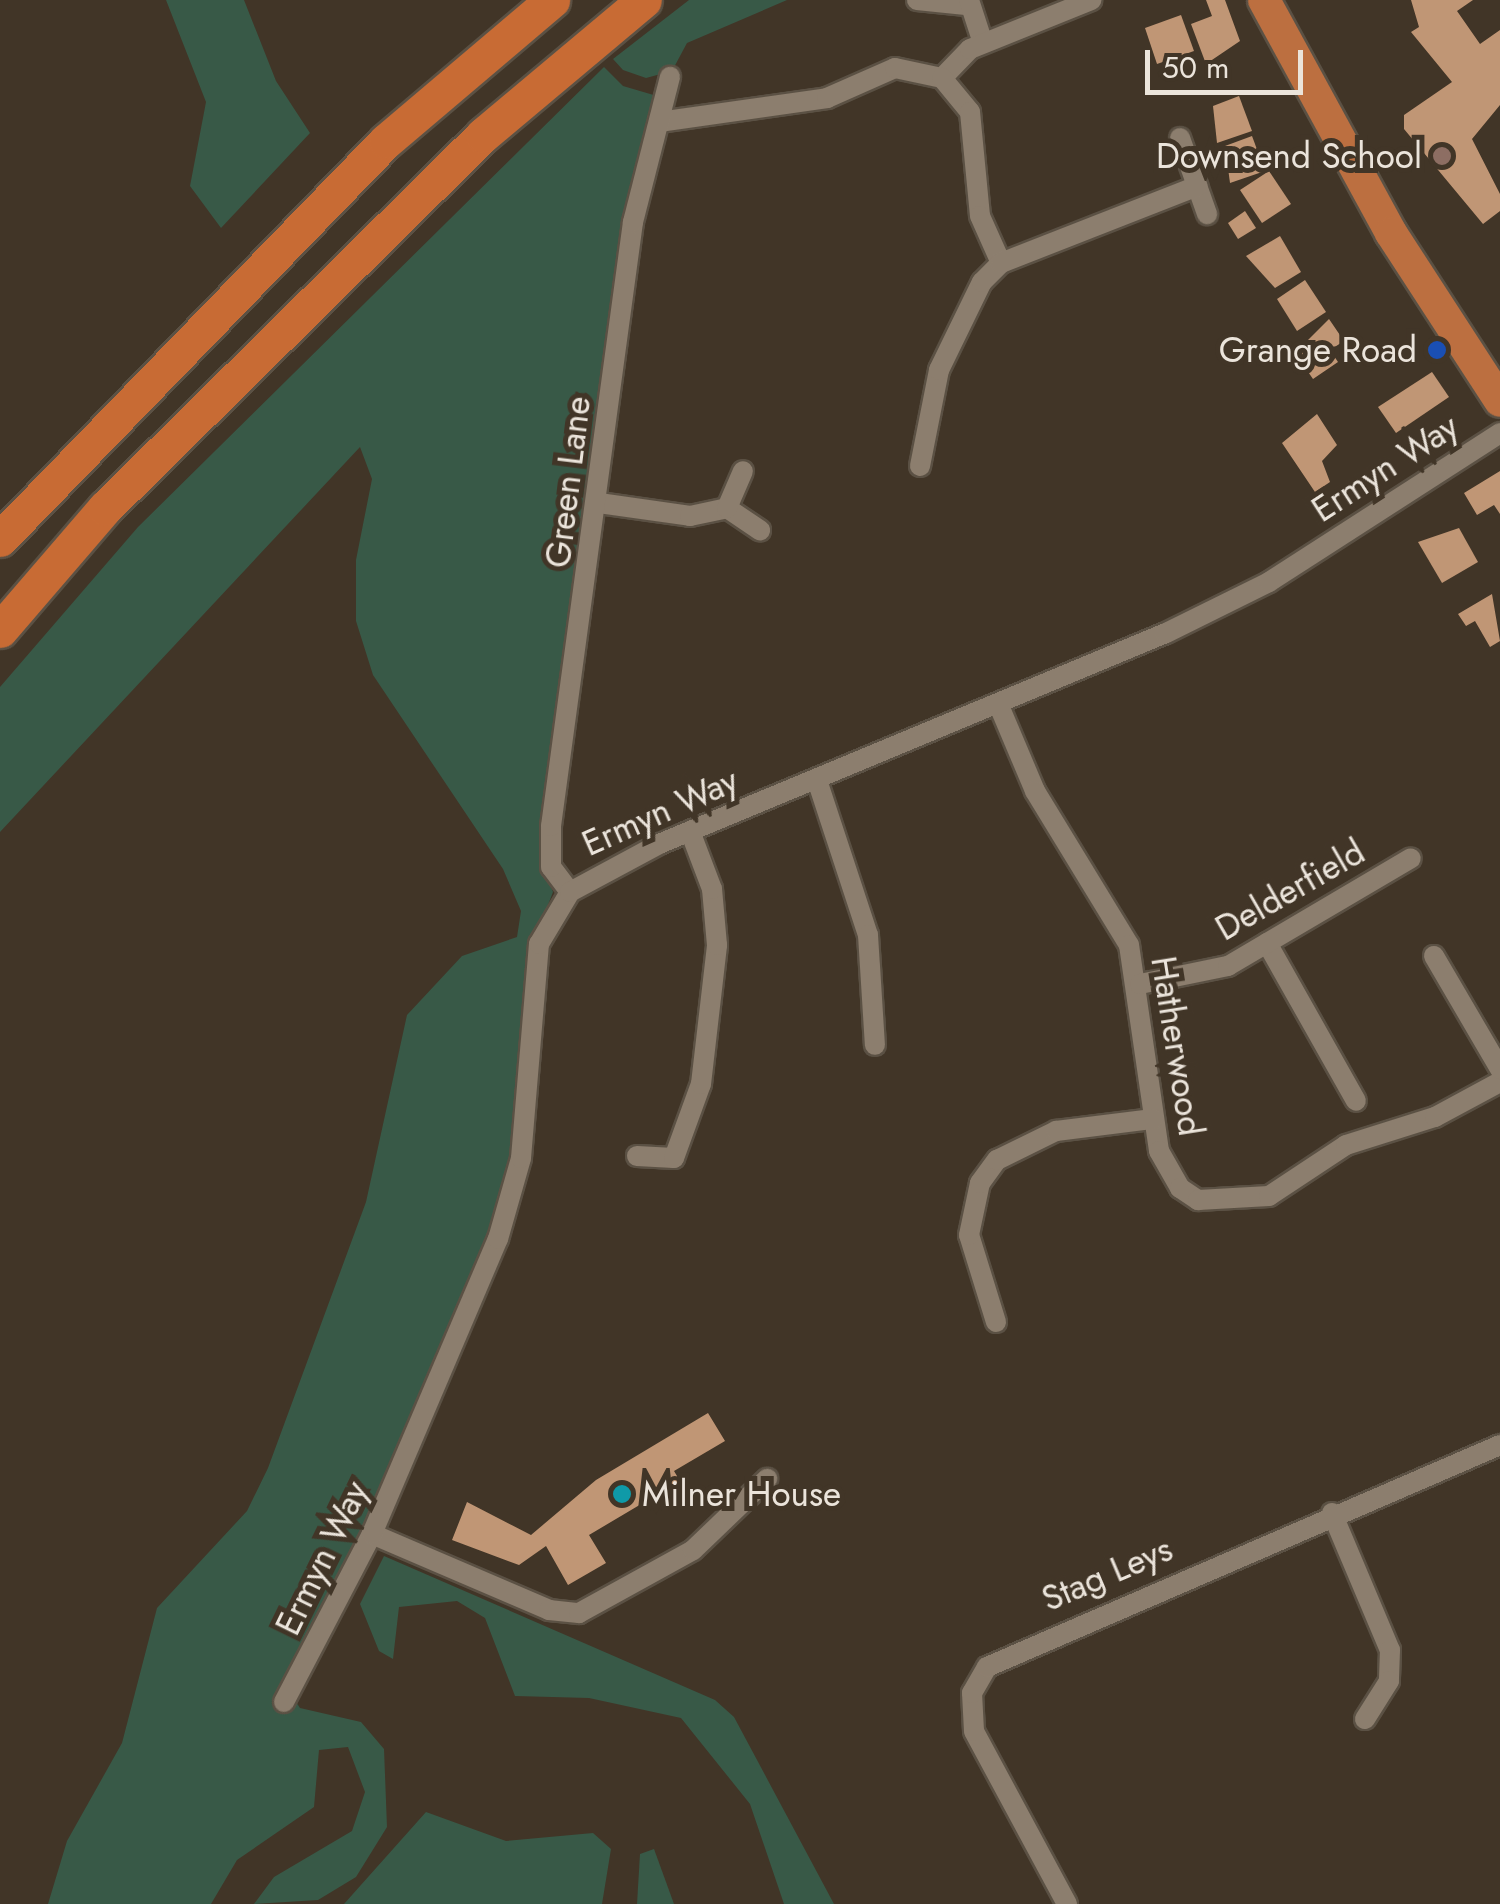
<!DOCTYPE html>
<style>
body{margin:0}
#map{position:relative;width:1500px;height:1904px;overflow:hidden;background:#413527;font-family:Jost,sans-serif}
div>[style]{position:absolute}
.green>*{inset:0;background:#385947}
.building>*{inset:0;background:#c09675}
.roads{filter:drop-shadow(2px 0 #5b5144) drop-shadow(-2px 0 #5b5144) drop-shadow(0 2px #5b5144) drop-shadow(0 -2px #5b5144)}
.minor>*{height:20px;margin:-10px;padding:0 10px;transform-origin:10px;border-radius:10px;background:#8c7e6e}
.trunk>*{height:32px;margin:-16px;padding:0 16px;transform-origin:16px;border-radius:16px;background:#bc6f40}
.motorway>*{height:35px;margin:-17.5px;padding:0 17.5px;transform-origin:17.5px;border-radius:17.5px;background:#c86b34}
.dots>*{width:28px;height:28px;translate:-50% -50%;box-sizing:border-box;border:5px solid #413527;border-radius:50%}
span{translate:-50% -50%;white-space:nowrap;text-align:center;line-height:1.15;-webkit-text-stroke:10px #413527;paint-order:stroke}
.poi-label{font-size:35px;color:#ebe4db}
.right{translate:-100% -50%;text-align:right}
.left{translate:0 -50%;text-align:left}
.street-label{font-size:35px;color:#ebe4db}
.scale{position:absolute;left:1145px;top:50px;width:158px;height:45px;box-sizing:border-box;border:5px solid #ebe4db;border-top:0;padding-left:12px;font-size:30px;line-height:35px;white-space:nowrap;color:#ebe4db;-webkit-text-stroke:8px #413527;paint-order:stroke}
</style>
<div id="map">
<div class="green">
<div style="clip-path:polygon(166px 0,244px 0,276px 81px,310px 133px,221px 228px,190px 186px,206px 102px)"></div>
<div style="clip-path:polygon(689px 0,787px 0,687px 43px,672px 71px,646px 78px,623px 70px,613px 59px)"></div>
<div style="clip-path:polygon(604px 67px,623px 86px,657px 96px,544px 806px,539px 853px,553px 892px,531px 949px,509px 1191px,360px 1546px,285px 1685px,300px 1708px,361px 1722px,384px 1749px,387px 1827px,356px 1877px,318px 1900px,254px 1904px,274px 1877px,352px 1831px,365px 1792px,348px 1747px,319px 1750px,314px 1807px,237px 1860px,211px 1904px,48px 1904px,67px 1841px,122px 1743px,157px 1608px,247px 1511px,268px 1468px,366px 1202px,407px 1015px,462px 956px,517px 937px,521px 911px,503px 869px,373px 675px,356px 621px,356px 560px,372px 479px,360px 447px,0 832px,0 687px,138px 527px)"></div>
<div style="clip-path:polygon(384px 1556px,715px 1700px,734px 1717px,834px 1904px,784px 1904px,750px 1804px,681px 1718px,589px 1698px,515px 1696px,485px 1618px,457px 1601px,399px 1607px,393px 1659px,379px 1651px,360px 1604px)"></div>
<div style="clip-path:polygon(426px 1812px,506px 1841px,593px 1833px,611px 1849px,602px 1904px,344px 1904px)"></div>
<div style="clip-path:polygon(654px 1849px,674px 1904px,637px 1904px,640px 1854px)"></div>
</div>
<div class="building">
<div style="clip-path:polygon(1206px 0,1225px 0,1240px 41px,1206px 64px,1191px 24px,1212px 16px)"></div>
<div style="clip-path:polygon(1411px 0,1473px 0,1457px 11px,1480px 44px,1500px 30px,1500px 105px,1472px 139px,1500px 194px,1500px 211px,1483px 224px,1404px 129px,1404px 115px,1452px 82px,1411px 32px,1419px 27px)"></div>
<div style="clip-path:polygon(1181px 15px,1194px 51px,1157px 64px,1145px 28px)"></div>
<div style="clip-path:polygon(1239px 96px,1252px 131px,1217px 143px,1213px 106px)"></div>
<div style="clip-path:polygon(1252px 136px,1265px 171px,1230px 183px,1225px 146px)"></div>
<div style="clip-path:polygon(1269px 171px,1291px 204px,1262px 223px,1240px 190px)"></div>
<div style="clip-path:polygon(1245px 211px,1256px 228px,1238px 239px,1228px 223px)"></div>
<div style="clip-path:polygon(1280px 236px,1301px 272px,1275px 288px,1246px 256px)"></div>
<div style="clip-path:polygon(1305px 280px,1326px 312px,1297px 331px,1277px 299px)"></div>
<div style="clip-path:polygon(1329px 319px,1344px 341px,1330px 350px,1338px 362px,1313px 379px,1295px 353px)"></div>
<div style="clip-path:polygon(1432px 372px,1449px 397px,1396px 433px,1378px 407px)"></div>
<div style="clip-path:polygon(1317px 414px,1337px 445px,1322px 461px,1330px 482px,1315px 492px,1282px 443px)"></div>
<div style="clip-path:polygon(1500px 471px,1500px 514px,1494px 505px,1477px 515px,1464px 493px)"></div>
<div style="clip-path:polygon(1459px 528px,1478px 562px,1442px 583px,1418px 542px)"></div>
<div style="clip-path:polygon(1492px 594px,1500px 641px,1490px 647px,1475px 621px,1466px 626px,1458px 614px)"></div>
<div style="clip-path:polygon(708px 1413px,725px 1441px,674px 1471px,680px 1481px,589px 1535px,606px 1563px,568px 1585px,546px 1546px,519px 1565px,452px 1540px,467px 1502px,531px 1535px,596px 1480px)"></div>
</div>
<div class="roads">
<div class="minor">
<div style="left:917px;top:0;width:49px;rotate:5.8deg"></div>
<div style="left:969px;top:0;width:45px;rotate:72deg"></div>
<div style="left:942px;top:78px;width:40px;rotate:-46deg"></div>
<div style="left:970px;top:49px;width:131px;rotate:-22deg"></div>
<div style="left:659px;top:122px;width:170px;rotate:-8.1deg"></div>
<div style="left:827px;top:98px;width:74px;rotate:-23.8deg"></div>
<div style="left:895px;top:68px;width:48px;rotate:12deg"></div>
<div style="left:942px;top:78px;width:44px;rotate:50.5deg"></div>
<div style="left:970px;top:112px;width:104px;rotate:84.5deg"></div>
<div style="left:980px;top:216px;width:51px;rotate:65.9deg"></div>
<div style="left:1180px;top:138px;width:81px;rotate:70.4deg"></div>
<div style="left:920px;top:466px;width:98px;rotate:-78.8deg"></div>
<div style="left:939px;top:370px;width:98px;rotate:-64deg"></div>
<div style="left:982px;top:282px;width:27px;rotate:-45deg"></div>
<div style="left:1001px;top:263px;width:211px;rotate:-21.4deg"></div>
<div style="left:599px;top:503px;width:92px;rotate:8.1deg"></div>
<div style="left:690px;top:516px;width:38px;rotate:-12deg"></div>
<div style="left:727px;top:508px;width:40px;rotate:34deg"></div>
<div style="left:727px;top:508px;width:40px;rotate:-66.6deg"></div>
<div style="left:1000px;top:708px;width:90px;rotate:67.1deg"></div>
<div style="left:1035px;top:791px;width:180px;rotate:58.6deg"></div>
<div style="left:1129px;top:945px;width:208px;rotate:81.7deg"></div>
<div style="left:1159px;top:1151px;width:43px;rotate:60.4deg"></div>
<div style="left:1180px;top:1188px;width:22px;rotate:34deg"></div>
<div style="left:1198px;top:1200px;width:71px;rotate:-3.2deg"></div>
<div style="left:1269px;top:1196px;width:92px;rotate:-33.5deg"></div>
<div style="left:1346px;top:1145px;width:93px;rotate:-17.5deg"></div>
<div style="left:1435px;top:1117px;width:74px;rotate:-28.3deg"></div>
<div style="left:817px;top:780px;width:163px;rotate:71.8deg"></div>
<div style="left:868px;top:935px;width:110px;rotate:86.4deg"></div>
<div style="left:570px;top:892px;width:31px;rotate:-127deg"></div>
<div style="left:551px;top:867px;width:41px;rotate:-90deg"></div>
<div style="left:551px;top:826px;width:610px;rotate:-82.27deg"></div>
<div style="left:633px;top:222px;width:150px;rotate:-75.7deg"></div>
<div style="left:1267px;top:943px;width:181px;rotate:60.6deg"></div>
<div style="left:1434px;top:956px;width:131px;rotate:59.7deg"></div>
<div style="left:1140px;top:984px;width:90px;rotate:-11.6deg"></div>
<div style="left:1228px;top:966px;width:212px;rotate:-30.5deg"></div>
<div style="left:637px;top:1156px;width:37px;rotate:3deg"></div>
<div style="left:674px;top:1158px;width:79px;rotate:-70deg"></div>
<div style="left:701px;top:1084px;width:140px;rotate:-83.4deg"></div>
<div style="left:717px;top:945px;width:56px;rotate:-95.1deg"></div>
<div style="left:712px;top:889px;width:62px;rotate:-110.8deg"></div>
<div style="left:996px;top:1322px;width:91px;rotate:-107.2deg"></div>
<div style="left:969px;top:1235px;width:53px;rotate:-78.1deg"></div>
<div style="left:980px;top:1183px;width:29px;rotate:-54deg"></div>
<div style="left:997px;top:1160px;width:66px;rotate:-26.2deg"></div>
<div style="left:1056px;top:1131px;width:98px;rotate:-7.1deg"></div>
<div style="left:1332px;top:1513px;width:149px;rotate:67.1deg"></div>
<div style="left:1390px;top:1650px;width:31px;rotate:92deg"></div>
<div style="left:1389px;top:1681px;width:45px;rotate:122.3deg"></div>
<div style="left:372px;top:1534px;width:193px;rotate:23.2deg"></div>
<div style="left:549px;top:1610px;width:30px;rotate:6deg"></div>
<div style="left:579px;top:1613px;width:130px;rotate:-28.9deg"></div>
<div style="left:693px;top:1550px;width:103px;rotate:-43.8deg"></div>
<div style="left:284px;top:1702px;width:190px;rotate:-62.4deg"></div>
<div style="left:372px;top:1534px;width:321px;rotate:-66.9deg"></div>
<div style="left:498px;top:1239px;width:84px;rotate:-74.1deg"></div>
<div style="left:521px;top:1158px;width:215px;rotate:-85.2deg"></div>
<div style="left:539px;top:944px;width:61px;rotate:-59.2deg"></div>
<div style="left:570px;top:892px;width:101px;rotate:-28.3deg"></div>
<div style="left:659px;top:844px;width:549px;rotate:-22.6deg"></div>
<div style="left:1166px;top:633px;width:115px;rotate:-26.3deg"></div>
<div style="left:1269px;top:582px;width:275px;rotate:-32.8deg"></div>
<div style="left:1067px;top:1904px;width:196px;rotate:-118.3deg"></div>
<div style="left:974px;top:1731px;width:38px;rotate:-93deg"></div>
<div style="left:972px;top:1693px;width:30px;rotate:-60deg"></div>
<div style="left:987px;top:1667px;width:559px;rotate:-23.4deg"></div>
</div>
<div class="trunk">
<div style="left:1264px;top:0;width:265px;rotate:61.4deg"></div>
<div style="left:1391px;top:233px;width:200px;rotate:57deg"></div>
</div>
<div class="motorway">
<div style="left:0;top:539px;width:554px;rotate:-45.88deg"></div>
<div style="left:386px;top:141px;width:218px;rotate:-40.3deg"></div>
<div style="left:0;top:630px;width:161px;rotate:-49.3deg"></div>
<div style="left:105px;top:508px;width:531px;rotate:-44.62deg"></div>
<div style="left:483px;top:135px;width:210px;rotate:-40deg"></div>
</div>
</div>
<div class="dots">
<div style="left:1442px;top:156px;background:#8d6e63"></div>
<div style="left:1437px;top:350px;background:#1a4fb4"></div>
<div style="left:622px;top:1494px;background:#0f9aa8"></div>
</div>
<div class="poi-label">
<span class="right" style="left:1422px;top:156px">Downsend School</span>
<span class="right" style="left:1417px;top:350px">Grange Road</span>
<span class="left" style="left:642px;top:1494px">Milner House</span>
</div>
<div class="street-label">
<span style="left:1385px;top:468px;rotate:-33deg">Ermyn Way</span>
<span style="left:568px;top:482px;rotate:-83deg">Green Lane</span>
<span style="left:660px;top:812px;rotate:-24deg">Ermyn Way</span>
<span style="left:1290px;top:890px;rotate:-30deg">Delderfield</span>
<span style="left:1177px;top:1046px;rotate:81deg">Hatherwood</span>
<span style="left:322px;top:1558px;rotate:-64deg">Ermyn Way</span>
<span style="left:1107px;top:1574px;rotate:-23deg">Stag Leys</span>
</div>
<div class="scale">50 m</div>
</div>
